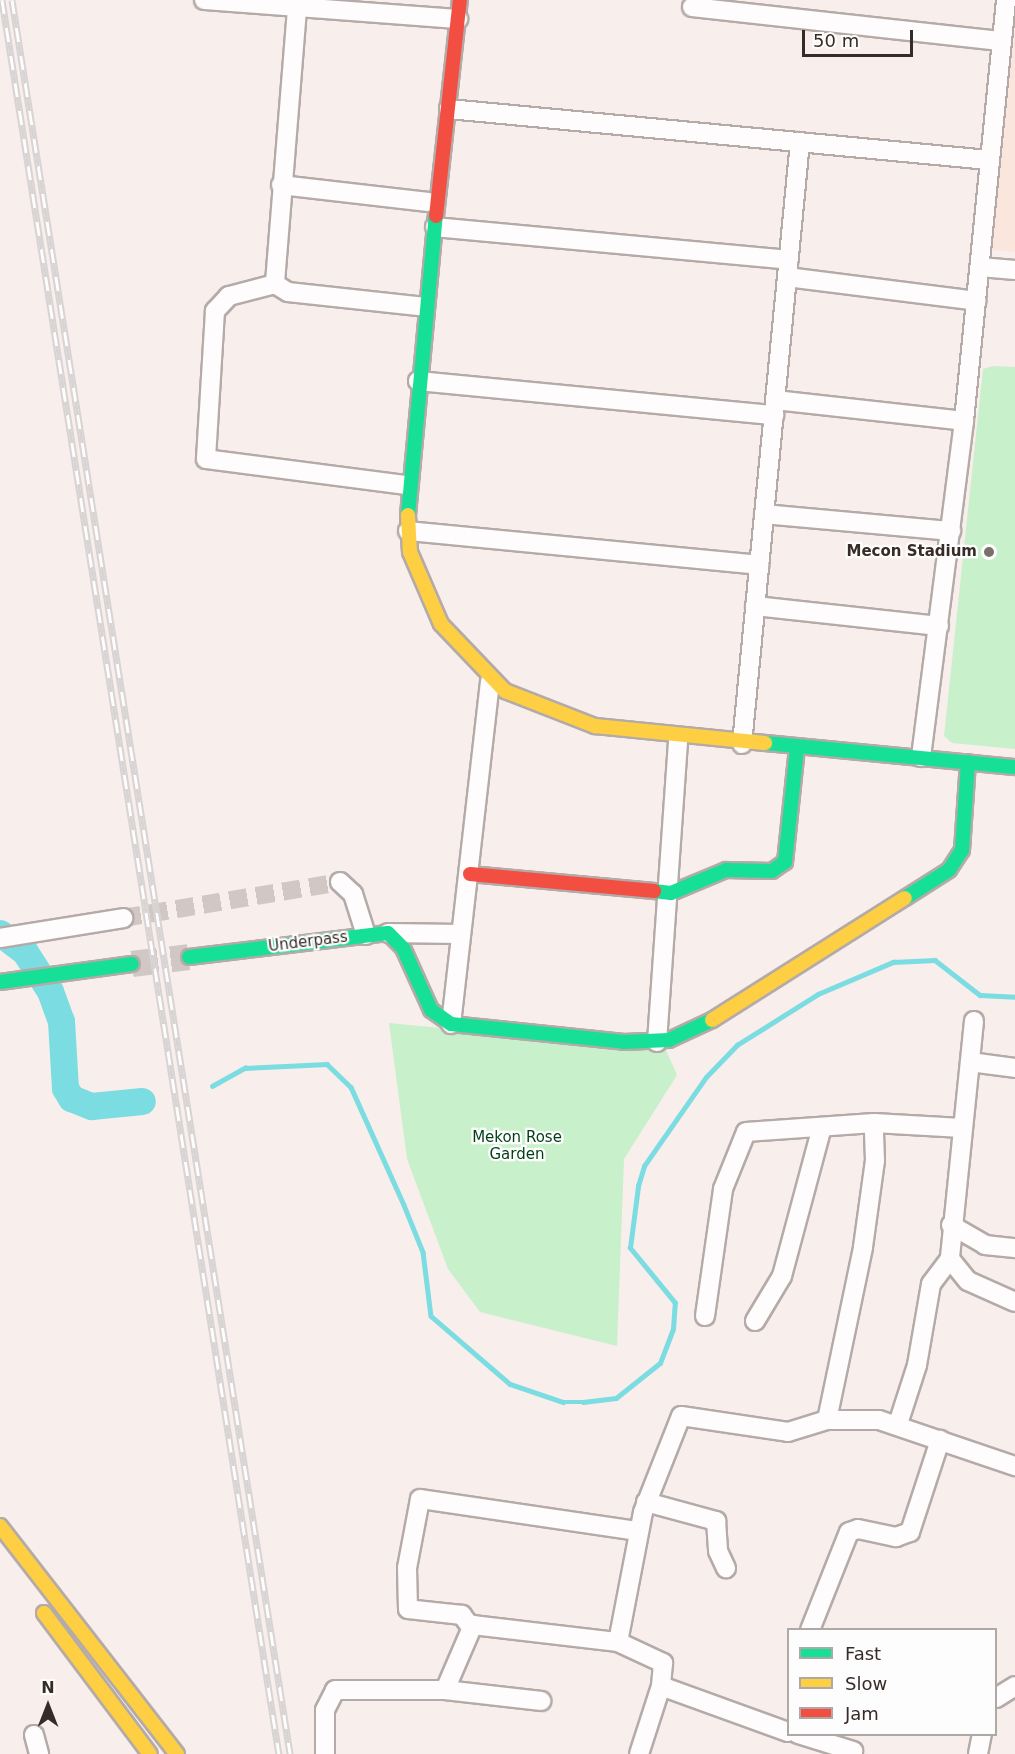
<!DOCTYPE html>
<style>
body{margin:0}
#map{position:relative;width:1015px;height:1754px;overflow:hidden;background:#f8eeeb;font-family:"DejaVu Sans",sans-serif}
div>[style]{position:absolute}
.built>*{inset:0;background:#fbe6de}
.green>*{inset:0;background:#c8f0cb}
.stream>*{height:4.5px;margin:-2.25px;padding:0 2.25px;transform-origin:2.25px;border-radius:2.25px;background:#7bdce1}
.river>*{height:27px;margin:-13.5px;padding:0 13.5px;transform-origin:13.5px;border-radius:13.5px;background:#7bdce1}
.street-tunnel>*{height:18px;margin-top:-9px;transform-origin:0;background:repeating-linear-gradient(90deg,#d1c7c4 0 18px,transparent 0 27px)}
.secondary-tunnel>*{height:26px;margin-top:-13px;transform-origin:0;background:repeating-linear-gradient(90deg,#d1c7c4 0 26px,transparent 0 39px)}
.roads{filter:drop-shadow(2px 0 #b4aba8) drop-shadow(-2px 0 #b4aba8) drop-shadow(0 2px #b4aba8) drop-shadow(0 -2px #b4aba8)}
.street>*{height:18px;margin:-9px;padding:0 9px;transform-origin:9px;border-radius:9px;background:#fefcfc}
.fast>*{height:14px;margin:-7px;padding:0 7px;transform-origin:7px;border-radius:7px;background:#16e098}
.slow>*{height:14px;margin:-7px;padding:0 7px;transform-origin:7px;border-radius:7px;background:#ffcf43}
.jam>*{height:14px;margin:-7px;padding:0 7px;transform-origin:7px;border-radius:7px;background:#f24e42}
.rail>*{height:7px;margin-top:-3.5px;transform-origin:0;background:repeating-linear-gradient(90deg,#fdfdfd 0 14px,#d8d4d4 0 28px);box-sizing:border-box;border-block:2px solid #d8d4d4}
.dots>*{width:16px;height:16px;translate:-50% -50%;box-sizing:border-box;border:3px solid #fdfdfd;border-radius:50%}
span{translate:-50% -50%;white-space:nowrap;text-align:center;line-height:1.15;-webkit-text-stroke:4.5px #fdfdfd;paint-order:stroke}
.poi-label{font-size:15px;color:#372b27;font-weight:700}
.right{translate:-100% -50%;text-align:right}
.street-label{font-size:15px;color:#372b27}
.park-label{font-size:15px;color:#003d16}
.legend{position:absolute;left:787px;top:1628px;width:210px;height:108px;box-sizing:border-box;background:#fdfdfd;border:2px solid #aea9a7;margin:0;padding:8px 10px;list-style:none;font-size:18px;color:#372b27}
.legend li{display:flex;align-items:center;gap:12px;height:30px}
.legend b{width:30px;border:2px solid #aea9a7}
.north{position:absolute;left:18px;top:1676px;width:60px;height:60px;-webkit-text-stroke:4px #fdfdfd;paint-order:stroke;rotate:0deg;font-size:16px;font-weight:700;line-height:24px;text-align:center;color:#372b27}
.north::after{content:'';display:block;margin:auto;width:21px;height:27px;background:#372b27;clip-path:polygon(50% 0,100% 100%,50% 72%,0 100%)}
.scale{position:absolute;left:802px;top:30px;width:111px;height:27px;box-sizing:border-box;border:3px solid #372b27;border-top:0;padding-left:8px;font-size:18px;line-height:21px;white-space:nowrap;color:#372b27;-webkit-text-stroke:4px #fdfdfd;paint-order:stroke}
</style>
<div id="map">
<div class="built">
<div style="clip-path:polygon(1015px 28px,1015px 252px,992px 250px)"></div>
</div>
<div class="green">
<div style="clip-path:polygon(993px 366px,1015px 367px,1015px 749px,952px 743px,944px 736px,983px 369px)"></div>
<div style="clip-path:polygon(389px 1023px,666px 1050px,677px 1075px,624px 1159px,617px 1346px,480px 1312px,448px 1269px,407px 1159px)"></div>
</div>
<div class="stream">
<div style="left:212px;top:1086px;width:38px;rotate:-29deg"></div>
<div style="left:245px;top:1068px;width:82px;rotate:-2.8deg"></div>
<div style="left:327px;top:1064px;width:33px;rotate:44deg"></div>
<div style="left:351px;top:1087px;width:129px;rotate:65.8deg"></div>
<div style="left:404px;top:1205px;width:51px;rotate:68deg"></div>
<div style="left:423px;top:1252px;width:64px;rotate:82.9deg"></div>
<div style="left:431px;top:1316px;width:104px;rotate:40.7deg"></div>
<div style="left:510px;top:1384px;width:56px;rotate:18.8deg"></div>
<div style="left:563px;top:1402px;width:20px"></div>
<div style="left:583px;top:1402px;width:33px;rotate:-7deg"></div>
<div style="left:616px;top:1398px;width:56px;rotate:-38.5deg"></div>
<div style="left:660px;top:1363px;width:36px;rotate:-69deg"></div>
<div style="left:673px;top:1329px;width:26px;rotate:-86deg"></div>
<div style="left:675px;top:1303px;width:71px;rotate:-129.3deg"></div>
<div style="left:630px;top:1248px;width:63px;rotate:-82.6deg"></div>
<div style="left:638px;top:1186px;width:21px;rotate:-73deg"></div>
<div style="left:644px;top:1166px;width:108px;rotate:-55.1deg"></div>
<div style="left:706px;top:1077px;width:45px;rotate:-45.9deg"></div>
<div style="left:737px;top:1045px;width:96px;rotate:-32.2deg"></div>
<div style="left:818px;top:994px;width:82px;rotate:-23.1deg"></div>
<div style="left:893px;top:962px;width:42px;rotate:-2.7deg"></div>
<div style="left:935px;top:960px;width:57px;rotate:37.9deg"></div>
<div style="left:980px;top:995px;width:35px;rotate:3deg"></div>
</div>
<div class="river">
<div style="left:0;top:933px;width:31px;rotate:37deg"></div>
<div style="left:25px;top:952px;width:46px;rotate:57.3deg"></div>
<div style="left:50px;top:991px;width:32px;rotate:70deg"></div>
<div style="left:61px;top:1021px;width:67px;rotate:86.6deg"></div>
<div style="left:65px;top:1088px;width:12px;rotate:59deg"></div>
<div style="left:71px;top:1098px;width:22px;rotate:22deg"></div>
<div style="left:91px;top:1106px;width:51px;rotate:-5.6deg"></div>
</div>
<div class="street-tunnel">
<div style="left:123px;top:918px;width:220px;rotate:-9.4deg"></div>
</div>
<div class="secondary-tunnel">
<div style="left:132px;top:964px;width:57px;rotate:-7deg"></div>
</div>
<div class="roads">
<div class="street">
<div style="left:204px;top:0;width:255px;rotate:4.3deg"></div>
<div style="left:692px;top:7px;width:310px;rotate:6.3deg"></div>
<div style="left:297px;top:9px;width:276px;rotate:94.6deg"></div>
<div style="left:275px;top:284px;width:15px;rotate:32deg"></div>
<div style="left:288px;top:292px;width:138px;rotate:6.2deg"></div>
<div style="left:449px;top:109px;width:542px;rotate:5.4deg"></div>
<div style="left:281px;top:185px;width:148px;rotate:6.6deg"></div>
<div style="left:435px;top:227px;width:355px;rotate:5.3deg"></div>
<div style="left:980px;top:267px;width:35px;rotate:5deg"></div>
<div style="left:787px;top:277px;width:191px;rotate:7.2deg"></div>
<div style="left:275px;top:284px;width:48px;rotate:165.4deg"></div>
<div style="left:229px;top:296px;width:21px;rotate:133deg"></div>
<div style="left:215px;top:311px;width:148px;rotate:93.5deg"></div>
<div style="left:206px;top:459px;width:203px;rotate:7.4deg"></div>
<div style="left:418px;top:381px;width:358px;rotate:5.5deg"></div>
<div style="left:775px;top:400px;width:190px;rotate:6.3deg"></div>
<div style="left:764px;top:514px;width:188px;rotate:5.2deg"></div>
<div style="left:408px;top:531px;width:353px;rotate:5.5deg"></div>
<div style="left:755px;top:606px;width:185px;rotate:6.2deg"></div>
<div style="left:742px;top:744px;width:605px;rotate:-84.5deg"></div>
<div style="left:921px;top:757px;width:339px;rotate:-82.7deg"></div>
<div style="left:964px;top:421px;width:423px;rotate:-84.3deg"></div>
<div style="left:340px;top:882px;width:18px;rotate:43deg"></div>
<div style="left:353px;top:894px;width:43px;rotate:72.4deg"></div>
<div style="left:388px;top:933px;width:73px;rotate:0.8deg"></div>
<div style="left:0;top:938px;width:125px;rotate:-9.2deg"></div>
<div style="left:974px;top:1021px;width:239px;rotate:95.8deg"></div>
<div style="left:950px;top:1259px;width:28px;rotate:51deg"></div>
<div style="left:968px;top:1281px;width:51px;rotate:24.1deg"></div>
<div style="left:451px;top:1024px;width:345px;rotate:-83.5deg"></div>
<div style="left:657px;top:1042px;width:304px;rotate:-86deg"></div>
<div style="left:970px;top:1062px;width:45px;rotate:7.6deg"></div>
<div style="left:951px;top:1225px;width:39px;rotate:30deg"></div>
<div style="left:985px;top:1245px;width:30px;rotate:6deg"></div>
<div style="left:705px;top:1316px;width:128px;rotate:-81.9deg"></div>
<div style="left:723px;top:1189px;width:61px;rotate:-68deg"></div>
<div style="left:746px;top:1132px;width:128px;rotate:-4deg"></div>
<div style="left:874px;top:1123px;width:88px;rotate:3.3deg"></div>
<div style="left:755px;top:1321px;width:52px;rotate:-59deg"></div>
<div style="left:782px;top:1276px;width:154px;rotate:-75deg"></div>
<div style="left:827px;top:1420px;width:177px;rotate:-78.2deg"></div>
<div style="left:863px;top:1247px;width:87px;rotate:-82.1deg"></div>
<div style="left:875px;top:1161px;width:38px;rotate:-92deg"></div>
<div style="left:898px;top:1424px;width:62px;rotate:-72.1deg"></div>
<div style="left:917px;top:1365px;width:82px;rotate:-80.2deg"></div>
<div style="left:931px;top:1284px;width:31px;rotate:-53deg"></div>
<div style="left:646px;top:1502px;width:73px;rotate:15.2deg"></div>
<div style="left:716px;top:1521px;width:30px;rotate:86deg"></div>
<div style="left:718px;top:1551px;width:19px;rotate:65deg"></div>
<div style="left:470px;top:1626px;width:14px;rotate:-126deg"></div>
<div style="left:462px;top:1615px;width:54px;rotate:-173.7deg"></div>
<div style="left:408px;top:1609px;width:41px;rotate:-91.4deg"></div>
<div style="left:407px;top:1568px;width:70px;rotate:-79.3deg"></div>
<div style="left:420px;top:1499px;width:220px;rotate:8.4deg"></div>
<div style="left:810px;top:1630px;width:105px;rotate:-68.3deg"></div>
<div style="left:849px;top:1532px;width:9px;rotate:-18deg"></div>
<div style="left:858px;top:1529px;width:39px;rotate:12deg"></div>
<div style="left:896px;top:1537px;width:15px;rotate:-20deg"></div>
<div style="left:910px;top:1532px;width:97px;rotate:-71.9deg"></div>
<div style="left:618px;top:1642px;width:50px;rotate:25deg"></div>
<div style="left:663px;top:1663px;width:23px;rotate:95deg"></div>
<div style="left:661px;top:1686px;width:71px;rotate:107.9deg"></div>
<div style="left:661px;top:1686px;width:135px;rotate:19.9deg"></div>
<div style="left:445px;top:1690px;width:97px;rotate:6.5deg"></div>
<div style="left:996px;top:1698px;width:22px;rotate:-32deg"></div>
<div style="left:798px;top:1734px;width:58px;rotate:17.2deg"></div>
<div style="left:34px;top:1735px;width:20px;rotate:75deg"></div>
<div style="left:325px;top:1754px;width:44px;rotate:-90deg"></div>
<div style="left:325px;top:1710px;width:22px;rotate:-63deg"></div>
<div style="left:335px;top:1690px;width:110px"></div>
<div style="left:445px;top:1690px;width:71px;rotate:-66.7deg"></div>
<div style="left:473px;top:1625px;width:146px;rotate:6.7deg"></div>
<div style="left:618px;top:1642px;width:132px;rotate:-79.1deg"></div>
<div style="left:643px;top:1512px;width:103px;rotate:-68.4deg"></div>
<div style="left:681px;top:1416px;width:108px;rotate:8.5deg"></div>
<div style="left:788px;top:1432px;width:41px;rotate:-17.1deg"></div>
<div style="left:827px;top:1420px;width:52px"></div>
<div style="left:879px;top:1420px;width:144px;rotate:18.7deg"></div>
<div style="left:978px;top:1754px;width:20px;rotate:-79deg"></div>
</div>
<div class="fast">
<div style="left:408px;top:515px;width:300px;rotate:-84.7deg"></div>
<div style="left:765px;top:743px;width:251px;rotate:5.5deg"></div>
<div style="left:654px;top:891px;width:17px;rotate:7deg"></div>
<div style="left:671px;top:893px;width:60px;rotate:-22.7deg"></div>
<div style="left:726px;top:870px;width:46px;rotate:1.2deg"></div>
<div style="left:772px;top:871px;width:16px;rotate:-35deg"></div>
<div style="left:785px;top:862px;width:115px;rotate:-84deg"></div>
<div style="left:905px;top:898px;width:52px;rotate:-32.5deg"></div>
<div style="left:949px;top:870px;width:24px;rotate:-57deg"></div>
<div style="left:962px;top:850px;width:88px;rotate:-86.1deg"></div>
<div style="left:189px;top:957px;width:200px;rotate:-6.9deg"></div>
<div style="left:388px;top:933px;width:21px;rotate:45deg"></div>
<div style="left:403px;top:948px;width:68px;rotate:65.7deg"></div>
<div style="left:431px;top:1010px;width:24px;rotate:35deg"></div>
<div style="left:451px;top:1024px;width:174px;rotate:5.9deg"></div>
<div style="left:624px;top:1042px;width:45px;rotate:-2.5deg"></div>
<div style="left:669px;top:1040px;width:47px;rotate:-24.9deg"></div>
<div style="left:0;top:982px;width:133px;rotate:-7.8deg"></div>
</div>
<div class="slow">
<div style="left:408px;top:515px;width:37px;rotate:87deg"></div>
<div style="left:410px;top:552px;width:78px;rotate:66.7deg"></div>
<div style="left:441px;top:624px;width:93px;rotate:46.3deg"></div>
<div style="left:505px;top:691px;width:97px;rotate:21.3deg"></div>
<div style="left:595px;top:726px;width:171px;rotate:5.7deg"></div>
<div style="left:712px;top:1020px;width:228px;rotate:-32.3deg"></div>
<div style="left:0;top:1526px;width:289px;rotate:52.2deg"></div>
<div style="left:44px;top:1613px;width:176px;rotate:53.1deg"></div>
</div>
<div class="jam">
<div style="left:436px;top:216px;width:217px;rotate:-83.7deg"></div>
<div style="left:470px;top:874px;width:185px;rotate:5.3deg"></div>
</div>
</div>
<div class="rail">
<div style="left:2px;top:0;width:1776px;rotate:81.03deg"></div>
<div style="left:12px;top:0;width:1776px;rotate:80.99deg"></div>
</div>
<div class="dots">
<div style="left:989px;top:552px;background:#7b6f6c"></div>
</div>
<div class="poi-label">
<span class="right" style="left:977px;top:552px">Mecon Stadium</span>
</div>
<div class="street-label">
<span style="left:308px;top:942px;rotate:-7deg">Underpass</span>
</div>
<div class="park-label">
<span style="left:517px;top:1146px">Mekon Rose<br>Garden</span>
</div>
<ul class="legend">
<li><b style="height:8px;background:#16e098"></b>Fast</li>
<li><b style="height:8px;background:#ffcf43"></b>Slow</li>
<li><b style="height:8px;background:#f24e42"></b>Jam</li>
</ul>
<div class="north">N</div>
<div class="scale">50 m</div>
</div>
